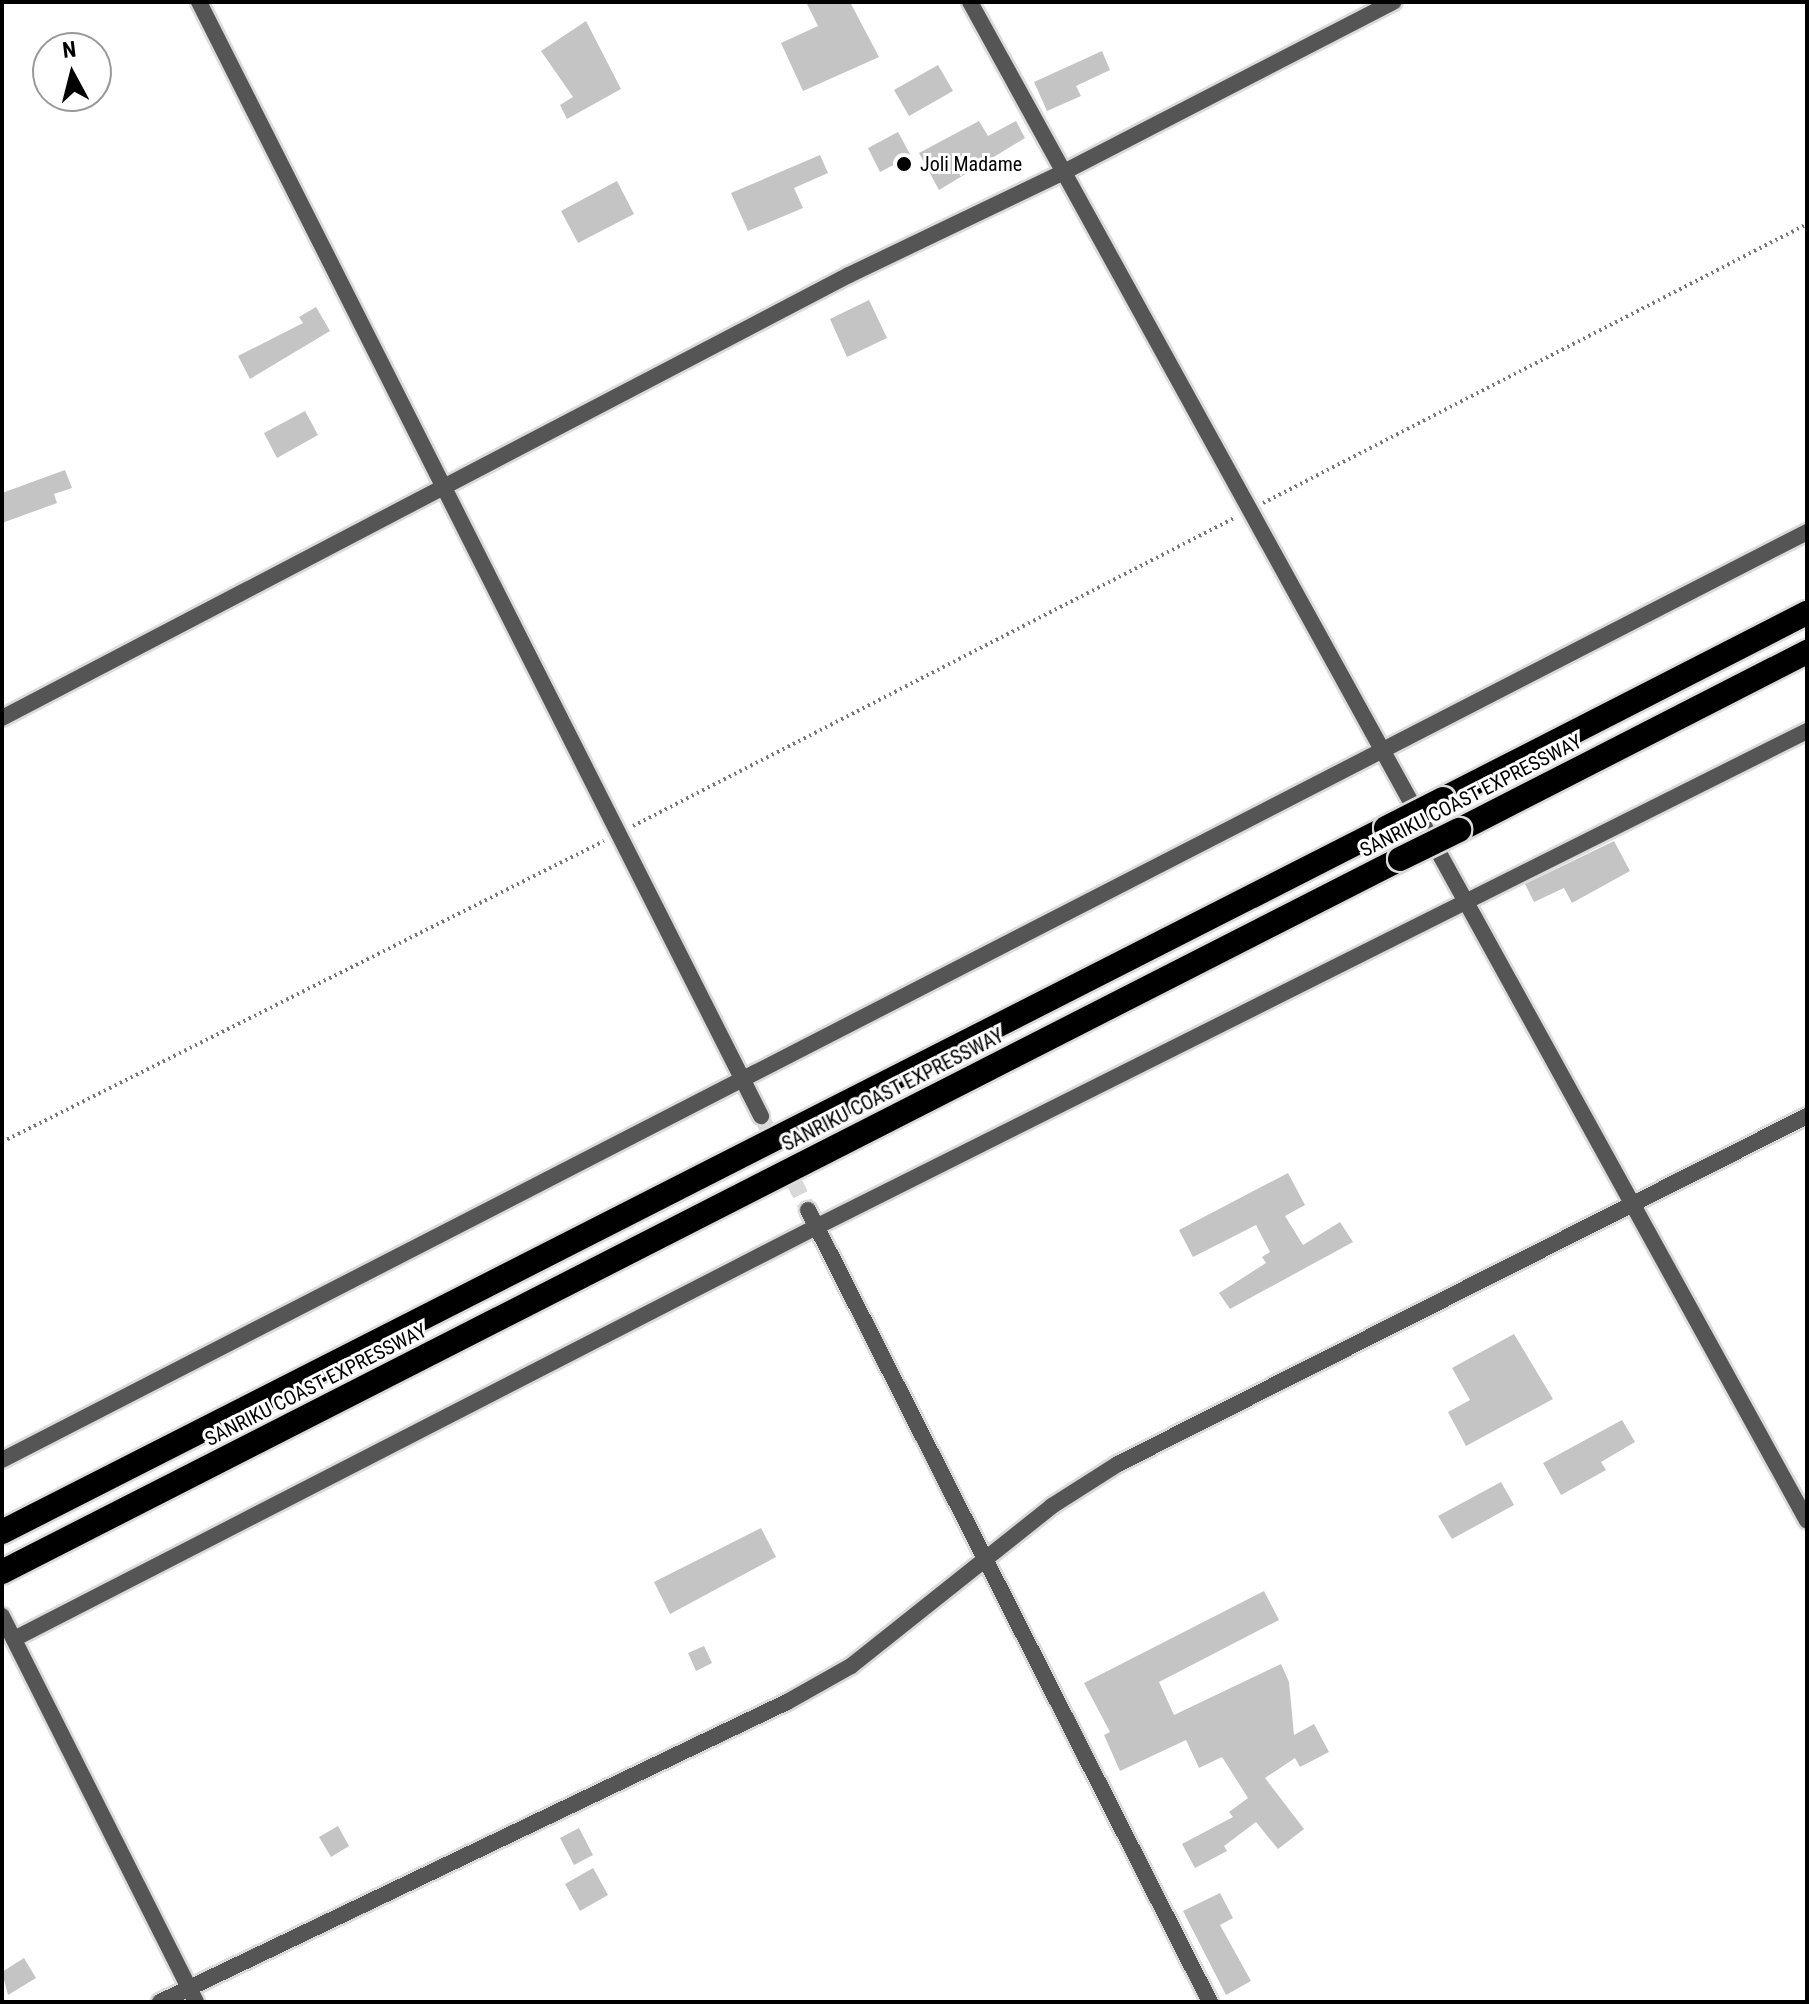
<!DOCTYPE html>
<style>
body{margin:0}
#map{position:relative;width:1809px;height:2004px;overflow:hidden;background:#fff;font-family:"Roboto Condensed",sans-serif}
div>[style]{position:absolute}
.building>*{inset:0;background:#c4c4c4}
.minor-tunnel>*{height:16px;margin-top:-8px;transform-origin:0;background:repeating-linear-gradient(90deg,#d9d9d9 0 16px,transparent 0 24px)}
.path>*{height:4px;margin-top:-2px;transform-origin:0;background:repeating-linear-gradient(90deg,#777 0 2px,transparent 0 6px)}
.roads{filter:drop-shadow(2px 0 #dbdbdb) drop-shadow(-2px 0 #dbdbdb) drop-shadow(0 2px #dbdbdb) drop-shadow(0 -2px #dbdbdb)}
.minor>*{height:16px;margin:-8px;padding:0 8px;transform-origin:8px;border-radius:8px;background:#555}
.tertiary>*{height:16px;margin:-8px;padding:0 8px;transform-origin:8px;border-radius:8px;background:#555}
.motorway>*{height:24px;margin:-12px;padding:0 12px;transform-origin:12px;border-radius:12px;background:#000}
.bridges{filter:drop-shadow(2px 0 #dbdbdb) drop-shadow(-2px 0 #dbdbdb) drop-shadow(0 2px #dbdbdb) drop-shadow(0 -2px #dbdbdb)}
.motorway-bridge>*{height:24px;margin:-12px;padding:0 12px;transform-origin:12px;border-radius:12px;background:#000}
.dots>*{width:22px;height:22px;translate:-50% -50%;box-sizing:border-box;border:4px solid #fff;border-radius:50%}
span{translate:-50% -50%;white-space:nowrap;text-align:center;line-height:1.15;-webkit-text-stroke:6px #fff;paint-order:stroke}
.poi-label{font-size:20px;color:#000}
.left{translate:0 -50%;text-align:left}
.street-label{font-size:20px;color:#000}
.frame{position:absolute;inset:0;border:4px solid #000;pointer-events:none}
.north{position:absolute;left:32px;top:32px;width:80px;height:80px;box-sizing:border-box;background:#fff;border:2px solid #999;border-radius:50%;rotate:353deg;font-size:22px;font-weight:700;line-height:32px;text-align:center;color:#000}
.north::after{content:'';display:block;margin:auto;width:28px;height:36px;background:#000;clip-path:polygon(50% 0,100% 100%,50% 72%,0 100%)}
</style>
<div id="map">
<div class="building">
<div style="clip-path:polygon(806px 2px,850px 2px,879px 57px,803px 91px,781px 43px,818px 26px)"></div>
<div style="clip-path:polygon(586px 21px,621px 89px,567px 119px,560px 105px,573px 97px,541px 51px)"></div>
<div style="clip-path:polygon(1102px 51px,1110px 70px,1076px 86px,1081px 96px,1047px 111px,1034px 82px)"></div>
<div style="clip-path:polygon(938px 65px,953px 91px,909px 116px,894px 90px)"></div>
<div style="clip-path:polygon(979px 121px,988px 136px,1016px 121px,1025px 138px,939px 190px,919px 153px)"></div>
<div style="clip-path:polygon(898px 132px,911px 156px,880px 172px,868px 148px)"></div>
<div style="clip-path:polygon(820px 155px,828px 173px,794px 188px,803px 208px,748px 231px,731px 193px)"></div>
<div style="clip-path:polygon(617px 181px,634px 214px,578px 243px,561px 211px)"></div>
<div style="clip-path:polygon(869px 300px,887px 338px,847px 357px,830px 319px)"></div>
<div style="clip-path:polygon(316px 307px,330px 331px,250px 379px,238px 356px,303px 323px,299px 317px)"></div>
<div style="clip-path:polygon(305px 411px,318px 435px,277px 458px,264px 433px)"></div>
<div style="clip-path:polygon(65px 470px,72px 488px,54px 494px,57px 503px,2px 523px,2px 493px)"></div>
<div style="clip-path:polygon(1614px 841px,1630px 871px,1572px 903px,1564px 888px,1534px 902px,1525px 884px)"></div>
<div style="clip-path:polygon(1288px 1173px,1305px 1205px,1285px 1216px,1303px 1245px,1340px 1222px,1353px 1242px,1230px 1309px,1219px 1293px,1266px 1263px,1262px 1257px,1270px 1252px,1256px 1225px,1193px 1257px,1179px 1230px)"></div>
<div style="clip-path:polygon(1514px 1334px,1553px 1399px,1466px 1446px,1448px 1412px,1470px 1400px,1452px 1368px)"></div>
<div style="clip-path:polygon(1622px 1420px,1635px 1442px,1601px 1462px,1606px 1470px,1561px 1495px,1543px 1463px)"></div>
<div style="clip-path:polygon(1501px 1482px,1514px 1505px,1452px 1539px,1438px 1516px)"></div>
<div style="clip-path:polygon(761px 1528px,776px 1557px,670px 1614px,654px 1582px)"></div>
<div style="clip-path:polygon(1264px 1591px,1279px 1620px,1159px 1682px,1174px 1715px,1281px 1664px,1289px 1682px,1294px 1735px,1314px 1724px,1329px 1752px,1300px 1767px,1295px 1758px,1265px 1778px,1304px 1829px,1278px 1849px,1256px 1822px,1224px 1846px,1227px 1851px,1195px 1868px,1182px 1844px,1233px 1817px,1229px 1812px,1248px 1798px,1222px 1757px,1199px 1768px,1186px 1740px,1120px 1771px,1104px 1735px,1110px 1732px,1084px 1683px)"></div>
<div style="clip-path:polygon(704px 1646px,712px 1663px,696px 1671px,688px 1653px)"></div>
<div style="clip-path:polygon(338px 1826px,349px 1846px,331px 1857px,319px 1837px)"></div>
<div style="clip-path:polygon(579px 1828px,593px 1855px,574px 1865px,560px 1838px)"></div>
<div style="clip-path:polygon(593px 1868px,608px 1895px,580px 1911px,565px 1884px)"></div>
<div style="clip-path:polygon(1220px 1893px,1233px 1918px,1220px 1925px,1251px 1981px,1226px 1995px,1183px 1911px)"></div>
<div style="clip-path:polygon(24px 1958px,36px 1978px,8px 1995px,2px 1972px)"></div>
</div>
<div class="minor-tunnel">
<div style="left:761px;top:1116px;width:105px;rotate:63.4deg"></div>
</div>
<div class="path">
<div style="left:1263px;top:503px;width:611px;rotate:-27.15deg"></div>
<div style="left:633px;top:826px;width:675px;rotate:-27.13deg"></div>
<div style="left:2px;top:1142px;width:673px;rotate:-26.57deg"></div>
</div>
<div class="roads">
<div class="minor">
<div style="left:199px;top:2px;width:1248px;rotate:63.23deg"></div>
<div style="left:2px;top:718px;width:956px;rotate:-27.61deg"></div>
<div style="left:849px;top:275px;width:236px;rotate:-25.6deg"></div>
<div style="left:1062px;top:173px;width:373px;rotate:-27.3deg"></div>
<div style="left:808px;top:1210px;width:888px;rotate:63.09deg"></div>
<div style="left:2px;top:1460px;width:2030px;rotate:-27.21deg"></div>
<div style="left:14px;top:1639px;width:902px;rotate:-27.19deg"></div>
<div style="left:816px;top:1227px;width:1108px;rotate:-26.59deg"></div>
</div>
<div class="tertiary">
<div style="left:970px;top:2px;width:1734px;rotate:61.14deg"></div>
<div style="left:2px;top:1616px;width:432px;rotate:63.3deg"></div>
<div style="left:160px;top:2002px;width:695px;rotate:-25.57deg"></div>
<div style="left:787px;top:1702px;width:73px;rotate:-29.4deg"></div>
<div style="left:851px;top:1666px;width:257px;rotate:-38.5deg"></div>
<div style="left:1052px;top:1506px;width:78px;rotate:-32.5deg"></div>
<div style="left:1118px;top:1464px;width:772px;rotate:-26.8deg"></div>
</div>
<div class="motorway">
<div style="left:1443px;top:799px;width:409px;rotate:-27.1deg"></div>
<div style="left:1459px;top:830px;width:391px;rotate:-27.1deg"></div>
<div style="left:2px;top:1532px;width:1553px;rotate:-26.96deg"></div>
<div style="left:2px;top:1572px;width:1569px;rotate:-27.02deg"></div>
</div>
</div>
<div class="bridges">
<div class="motorway-bridge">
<div style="left:1386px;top:828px;width:64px;rotate:-27deg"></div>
<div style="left:1400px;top:859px;width:66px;rotate:-26.2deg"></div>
</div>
</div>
<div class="dots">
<div style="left:904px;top:164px;background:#000"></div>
</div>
<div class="poi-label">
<span class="left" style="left:920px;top:164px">Joli Madame</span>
</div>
<div class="street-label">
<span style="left:1471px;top:796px;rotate:-27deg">SANRIKU COAST EXPRESSWAY</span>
<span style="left:893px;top:1090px;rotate:-27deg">SANRIKU COAST EXPRESSWAY</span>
<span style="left:316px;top:1385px;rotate:-27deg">SANRIKU COAST EXPRESSWAY</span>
</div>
<div class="frame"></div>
<div class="north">N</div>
</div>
